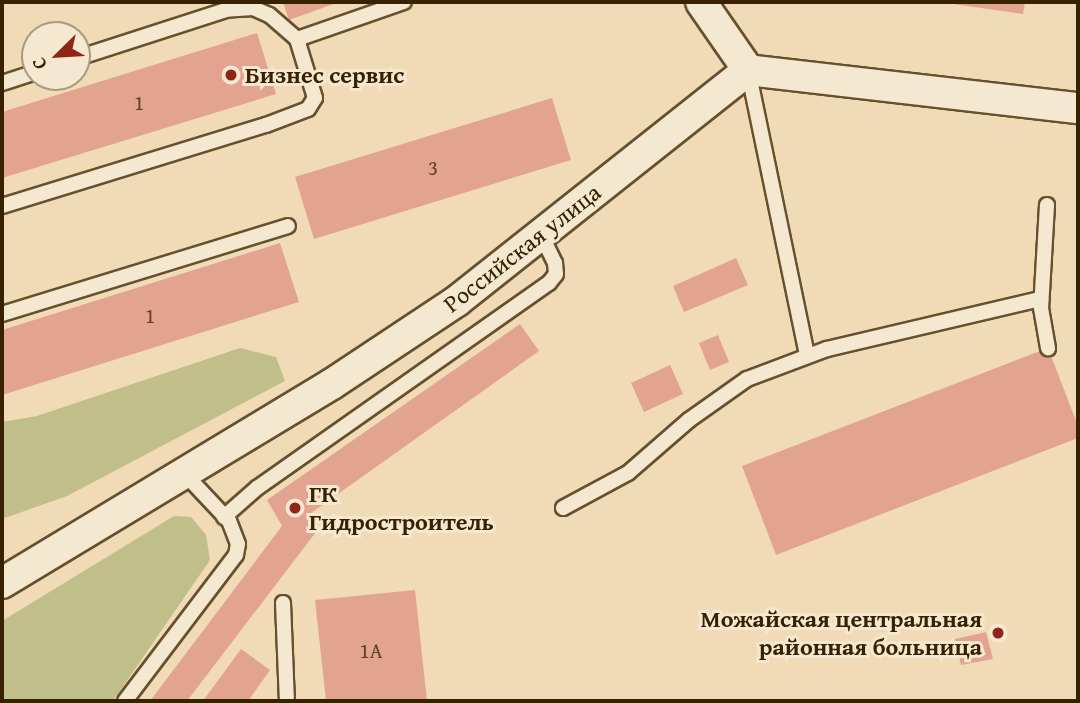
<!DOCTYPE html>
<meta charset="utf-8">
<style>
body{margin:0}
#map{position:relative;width:1080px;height:703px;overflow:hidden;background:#f0dbb6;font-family:"Gentium Book Plus",serif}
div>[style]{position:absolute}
.green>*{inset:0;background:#c0be89}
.building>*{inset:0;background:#e2a490}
.roads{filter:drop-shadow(2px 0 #66502e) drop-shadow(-2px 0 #66502e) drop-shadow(0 2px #66502e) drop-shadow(0 -2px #66502e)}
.lane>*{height:14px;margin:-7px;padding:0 7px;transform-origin:7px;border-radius:7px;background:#f5e8d0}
.street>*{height:30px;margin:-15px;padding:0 15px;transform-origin:15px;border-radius:15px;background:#f5e8d0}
.dots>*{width:19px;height:19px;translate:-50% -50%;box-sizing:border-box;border:4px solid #f5e8d0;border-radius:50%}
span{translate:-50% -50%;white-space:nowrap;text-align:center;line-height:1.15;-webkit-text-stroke:6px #f5e8d0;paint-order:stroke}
.number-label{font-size:21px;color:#624225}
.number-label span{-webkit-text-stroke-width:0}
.poi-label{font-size:24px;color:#382101;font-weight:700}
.left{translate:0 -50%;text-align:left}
.right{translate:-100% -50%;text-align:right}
.street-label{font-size:24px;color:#382101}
.frame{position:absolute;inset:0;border:4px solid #382101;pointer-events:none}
.north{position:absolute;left:21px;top:21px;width:70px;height:70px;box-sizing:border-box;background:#f5e8d0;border:2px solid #a9987d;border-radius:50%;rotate:246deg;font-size:19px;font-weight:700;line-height:28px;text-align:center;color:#382101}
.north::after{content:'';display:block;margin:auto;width:24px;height:32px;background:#8f2418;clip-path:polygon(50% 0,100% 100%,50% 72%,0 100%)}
</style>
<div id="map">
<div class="green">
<div style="clip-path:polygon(240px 348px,276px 357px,285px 381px,67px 496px,2px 519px,2px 422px,37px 416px)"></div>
<div style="clip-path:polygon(174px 516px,191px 517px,206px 535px,210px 560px,113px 701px,7px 701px,2px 696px,2px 621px)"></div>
</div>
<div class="building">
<div style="clip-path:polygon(283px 2px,339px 2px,289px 20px)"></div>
<div style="clip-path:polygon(939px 2px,1025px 2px,1023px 14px)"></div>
<div style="clip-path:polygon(257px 33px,276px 94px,2px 178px,2px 112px)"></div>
<div style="clip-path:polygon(552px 98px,571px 160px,314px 239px,295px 177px)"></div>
<div style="clip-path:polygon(280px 243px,299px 302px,2px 395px,2px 330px)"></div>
<div style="clip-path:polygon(736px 258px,748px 285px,684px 312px,673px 286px)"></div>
<div style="clip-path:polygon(520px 324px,539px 351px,307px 516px,316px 532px,187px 701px,150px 701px,282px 526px,267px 500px)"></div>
<div style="clip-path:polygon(718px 335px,729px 362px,710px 370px,699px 343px)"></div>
<div style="clip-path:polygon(1048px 348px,1078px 426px,1078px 438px,776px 555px,742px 466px)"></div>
<div style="clip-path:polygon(670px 365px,683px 394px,644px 412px,631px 383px)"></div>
<div style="clip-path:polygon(415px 590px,427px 701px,326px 701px,315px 600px)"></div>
<div style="clip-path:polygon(986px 632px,993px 659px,961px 665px,955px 639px)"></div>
<div style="clip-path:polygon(241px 649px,270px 670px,248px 701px,203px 701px)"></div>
</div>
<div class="roads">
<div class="lane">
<div style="left:297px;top:39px;width:113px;rotate:-19.1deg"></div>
<div style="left:748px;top:70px;width:291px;rotate:78.3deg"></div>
<div style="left:2px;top:83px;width:35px;rotate:-18deg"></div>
<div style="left:1047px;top:205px;width:103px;rotate:93.3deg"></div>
<div style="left:1041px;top:308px;width:41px;rotate:80.1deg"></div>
<div style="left:2px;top:206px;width:276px;rotate:-17.1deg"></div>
<div style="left:266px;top:125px;width:45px;rotate:-20.9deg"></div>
<div style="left:308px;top:109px;width:13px;rotate:-58deg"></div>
<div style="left:315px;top:98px;width:62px;rotate:-107deg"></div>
<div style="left:297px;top:39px;width:37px;rotate:-139deg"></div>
<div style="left:269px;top:15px;width:17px;rotate:-156deg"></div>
<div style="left:253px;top:8px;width:27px;rotate:176deg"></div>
<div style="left:226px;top:10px;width:157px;rotate:162.1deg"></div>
<div style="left:2px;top:314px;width:299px;rotate:-17.1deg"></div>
<div style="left:563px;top:508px;width:74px;rotate:-28.3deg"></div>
<div style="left:628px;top:473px;width:81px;rotate:-41deg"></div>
<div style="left:689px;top:420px;width:71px;rotate:-35.3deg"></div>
<div style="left:747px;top:379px;width:85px;rotate:-20.6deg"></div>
<div style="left:827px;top:349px;width:220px;rotate:-13.2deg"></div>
<div style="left:224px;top:517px;width:44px;rotate:-41.3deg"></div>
<div style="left:257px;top:488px;width:357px;rotate:-35.1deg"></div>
<div style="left:549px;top:283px;width:11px;rotate:-52deg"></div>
<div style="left:556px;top:274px;width:11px;rotate:-95deg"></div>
<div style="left:555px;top:263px;width:32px;rotate:-116deg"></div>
<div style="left:283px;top:603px;width:98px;rotate:87.7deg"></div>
<div style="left:125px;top:701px;width:183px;rotate:-52.8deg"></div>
<div style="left:236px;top:555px;width:11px;rotate:-80deg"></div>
<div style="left:238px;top:544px;width:25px;rotate:-111deg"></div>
<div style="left:229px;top:521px;width:66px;rotate:-133.2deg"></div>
</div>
<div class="street">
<div style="left:701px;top:2px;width:83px;rotate:55.3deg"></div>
<div style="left:2px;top:583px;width:385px;rotate:-31.1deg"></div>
<div style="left:332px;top:384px;width:150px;rotate:-33.6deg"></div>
<div style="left:457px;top:301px;width:372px;rotate:-38.4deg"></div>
<div style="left:748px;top:70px;width:332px;rotate:6.6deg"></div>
</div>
</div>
<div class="dots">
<div style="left:231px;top:75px;background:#8f2418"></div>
<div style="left:295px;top:508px;background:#8f2418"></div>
<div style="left:998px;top:633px;background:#8f2418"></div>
</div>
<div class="number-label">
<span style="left:139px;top:103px">1</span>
<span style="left:433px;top:168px">3</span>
<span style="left:150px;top:316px">1</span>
<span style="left:371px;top:651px">1А</span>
</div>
<div class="poi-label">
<span class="left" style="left:245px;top:75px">Бизнес сервис</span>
<span class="left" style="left:309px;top:508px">ГК<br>Гидростроитель</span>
<span class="right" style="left:982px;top:633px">Можайская центральная<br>районная больница</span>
</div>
<div class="street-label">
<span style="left:522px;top:248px;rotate:-38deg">Российская улица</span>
</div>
<div class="frame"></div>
<div class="north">С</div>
</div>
